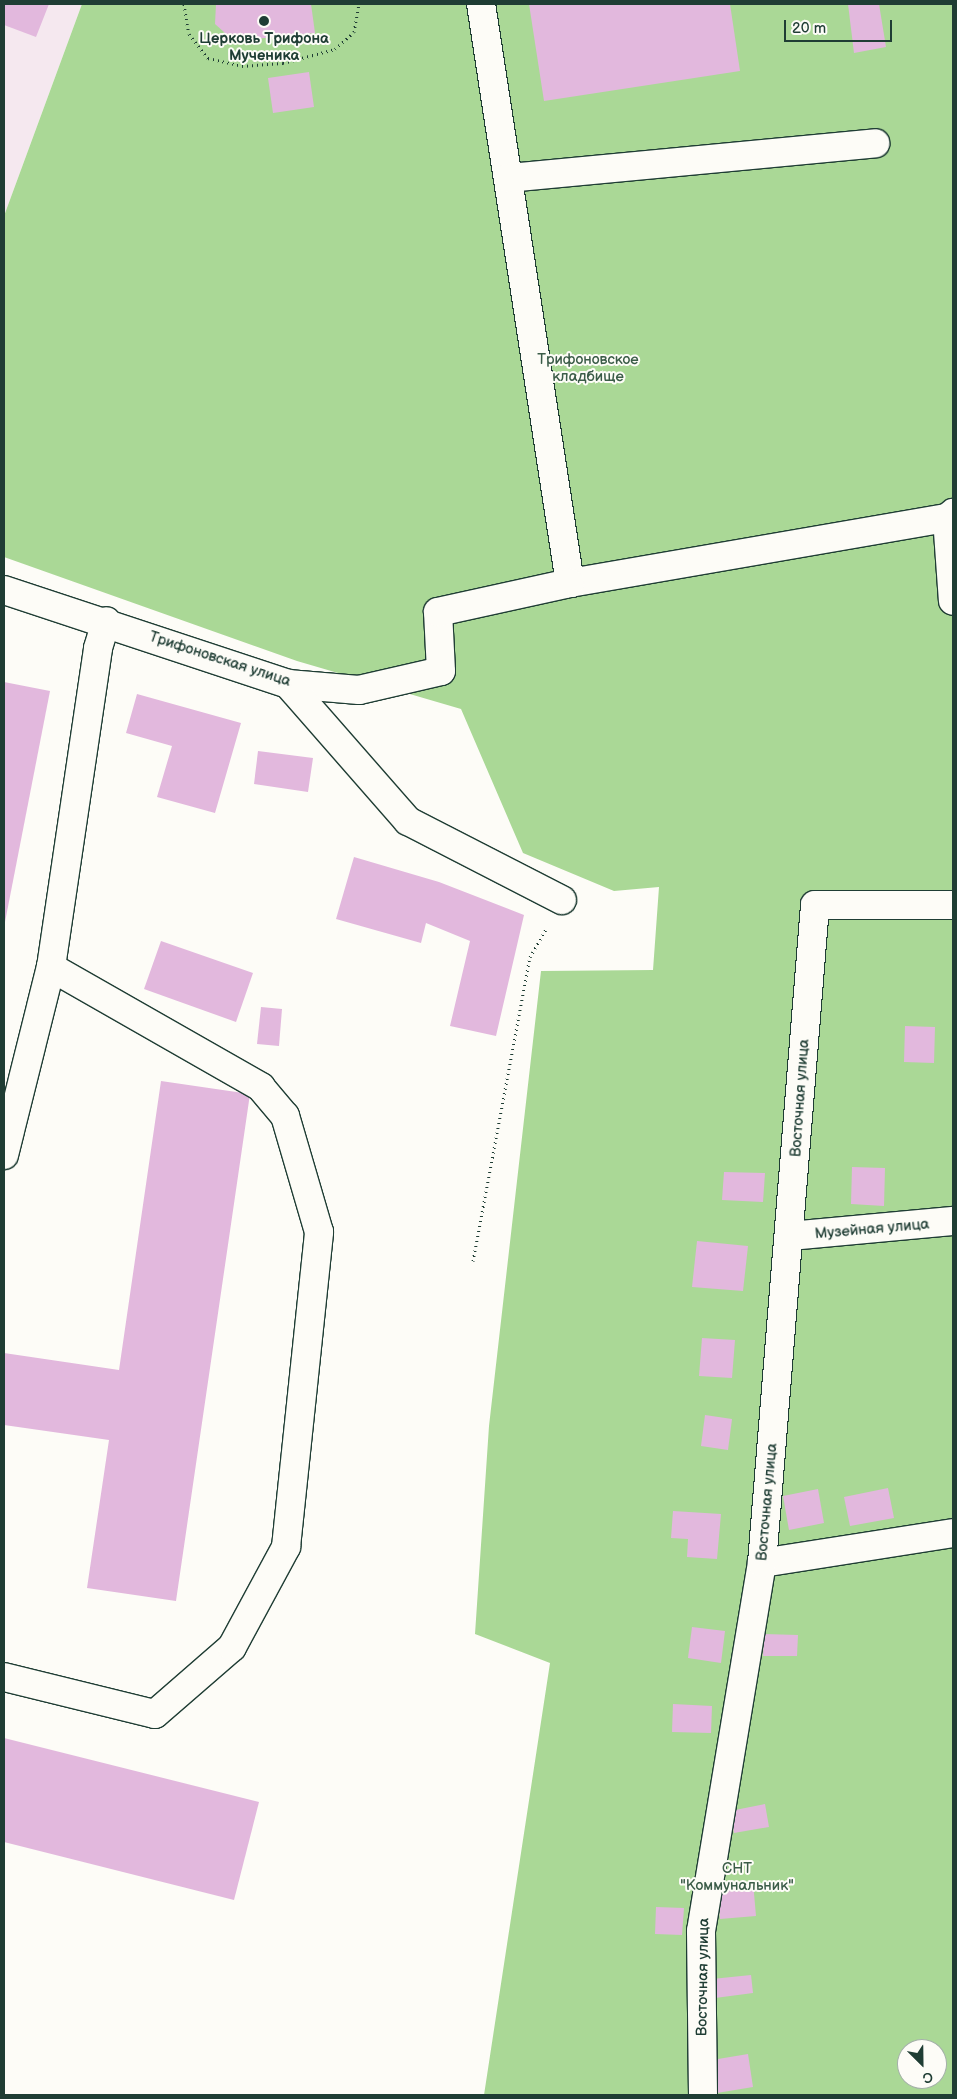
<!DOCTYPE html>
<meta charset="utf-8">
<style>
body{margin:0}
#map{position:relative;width:957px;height:2099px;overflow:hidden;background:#fdfcf7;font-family:"Balsamiq Sans",sans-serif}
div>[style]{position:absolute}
.built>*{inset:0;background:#f5e8ef}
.green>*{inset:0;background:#aad896}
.building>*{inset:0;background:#e2b8dd}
.path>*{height:3px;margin-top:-1.5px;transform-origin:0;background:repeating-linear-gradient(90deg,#1f3d34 0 1px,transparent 0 5px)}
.roads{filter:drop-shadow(1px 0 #1f3d34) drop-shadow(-1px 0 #1f3d34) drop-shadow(0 1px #1f3d34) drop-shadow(0 -1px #1f3d34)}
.minor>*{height:28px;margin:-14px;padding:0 14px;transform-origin:14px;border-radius:14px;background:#fdfcf7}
.dots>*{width:14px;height:14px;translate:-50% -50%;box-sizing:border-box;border:2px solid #fdfcf7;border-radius:50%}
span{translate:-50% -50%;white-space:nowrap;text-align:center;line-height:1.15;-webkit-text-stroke:4px #fdfcf7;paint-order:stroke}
.poi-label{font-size:15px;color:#1f3d34;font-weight:700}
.park-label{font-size:15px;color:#3b5c48}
.street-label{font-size:15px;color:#1f3d34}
.frame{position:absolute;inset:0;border:5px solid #1f3d34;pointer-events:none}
.north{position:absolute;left:897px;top:2039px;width:50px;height:50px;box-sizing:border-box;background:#fdfcf7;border:1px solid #a4b0a9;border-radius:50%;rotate:157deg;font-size:14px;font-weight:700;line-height:20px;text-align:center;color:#1f3d34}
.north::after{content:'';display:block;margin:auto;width:18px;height:22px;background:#1f3d34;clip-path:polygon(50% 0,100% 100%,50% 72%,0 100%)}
.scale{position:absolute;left:784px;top:20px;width:108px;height:22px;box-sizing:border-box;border:2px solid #1f3d34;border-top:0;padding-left:6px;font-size:15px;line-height:18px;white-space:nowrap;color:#1f3d34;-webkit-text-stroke:4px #fdfcf7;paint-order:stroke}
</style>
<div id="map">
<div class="built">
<div style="clip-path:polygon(4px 4px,82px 4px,4px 216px)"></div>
</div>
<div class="green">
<div style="clip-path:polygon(evenodd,82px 4px,953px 4px,953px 2095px,484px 2095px,550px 1663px,475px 1634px,489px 1426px,541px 971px,653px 970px,659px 887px,614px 891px,523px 853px,461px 709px,297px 661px,4px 557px,4px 216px,82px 4px,907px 2049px,937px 2049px,937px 2079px,907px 2079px,907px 2049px)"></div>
</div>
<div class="building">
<div style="clip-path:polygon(4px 4px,49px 4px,36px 37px,4px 25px)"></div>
<div style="clip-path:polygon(216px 4px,311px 4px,315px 33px,234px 41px,215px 24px)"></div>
<div style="clip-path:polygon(529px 4px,730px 4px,740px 71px,544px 101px)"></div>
<div style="clip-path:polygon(848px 4px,879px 4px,886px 47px,854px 53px)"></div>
<div style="clip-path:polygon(309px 72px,314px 107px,273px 113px,268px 78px)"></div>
<div style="clip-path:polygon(4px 682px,50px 691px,5px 922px,4px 922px)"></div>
<div style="clip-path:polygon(137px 694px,241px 723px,215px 813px,157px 797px,172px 746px,126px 733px)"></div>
<div style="clip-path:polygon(258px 751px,313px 758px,308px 792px,254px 784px)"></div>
<div style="clip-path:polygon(354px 857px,439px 882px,524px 915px,496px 1036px,450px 1026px,470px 941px,426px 923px,421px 943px,336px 919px)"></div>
<div style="clip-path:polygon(161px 941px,253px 973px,236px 1022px,144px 989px)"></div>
<div style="clip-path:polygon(261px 1007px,282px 1009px,279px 1046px,257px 1044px)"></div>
<div style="clip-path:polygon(905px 1026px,935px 1027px,934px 1063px,904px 1062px)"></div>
<div style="clip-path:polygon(161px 1081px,250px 1094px,176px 1601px,87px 1588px,109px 1440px,4px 1425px,4px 1353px,119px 1370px)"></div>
<div style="clip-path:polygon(852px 1167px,885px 1168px,884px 1206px,851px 1204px)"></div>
<div style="clip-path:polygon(724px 1172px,765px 1173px,763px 1202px,722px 1200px)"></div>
<div style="clip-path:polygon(697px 1241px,748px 1246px,743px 1291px,692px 1287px)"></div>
<div style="clip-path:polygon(702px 1338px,735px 1340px,732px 1378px,699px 1376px)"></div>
<div style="clip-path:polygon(705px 1415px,732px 1419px,728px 1450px,701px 1446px)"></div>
<div style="clip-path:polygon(888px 1488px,894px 1518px,850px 1526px,844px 1497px)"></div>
<div style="clip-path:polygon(818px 1489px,824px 1523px,789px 1530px,783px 1496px)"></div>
<div style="clip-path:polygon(673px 1511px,721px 1514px,717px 1559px,687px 1557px,688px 1539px,671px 1538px)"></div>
<div style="clip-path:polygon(692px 1627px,725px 1631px,721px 1663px,688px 1658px)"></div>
<div style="clip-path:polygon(764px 1634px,798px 1635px,797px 1656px,763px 1656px)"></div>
<div style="clip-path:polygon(673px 1704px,712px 1706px,711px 1733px,672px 1732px)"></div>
<div style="clip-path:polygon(4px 1738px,259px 1802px,234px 1900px,4px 1842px)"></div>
<div style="clip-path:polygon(765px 1804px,769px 1827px,734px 1833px,730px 1811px)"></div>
<div style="clip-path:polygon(753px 1882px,756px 1916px,720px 1919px,717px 1885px)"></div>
<div style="clip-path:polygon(656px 1907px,684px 1908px,682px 1935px,655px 1934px)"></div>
<div style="clip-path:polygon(751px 1975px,753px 1993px,715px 1998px,712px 1979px)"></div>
<div style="clip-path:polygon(748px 2054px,753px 2087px,717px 2093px,712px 2060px)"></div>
</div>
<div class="path">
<div style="left:184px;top:4px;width:30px;rotate:81deg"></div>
<div style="left:189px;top:34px;width:31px;rotate:52deg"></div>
<div style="left:208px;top:58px;width:35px;rotate:13deg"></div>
<div style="left:242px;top:66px;width:41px;rotate:-4.2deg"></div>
<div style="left:283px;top:63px;width:54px;rotate:-15.1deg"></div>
<div style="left:335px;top:49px;width:25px;rotate:-42deg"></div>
<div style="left:354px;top:32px;width:28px;rotate:-80deg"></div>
<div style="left:473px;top:1261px;width:309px;rotate:-79.4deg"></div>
<div style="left:530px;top:957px;width:32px;rotate:-60deg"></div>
</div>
<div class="roads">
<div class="minor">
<div style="left:481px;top:4px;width:586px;rotate:81.26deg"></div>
<div style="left:570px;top:583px;width:383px;rotate:-9.8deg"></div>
<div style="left:947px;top:518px;width:8px;rotate:-40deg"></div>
<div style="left:508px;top:178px;width:369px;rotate:-5.4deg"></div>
<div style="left:947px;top:518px;width:83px;rotate:85.9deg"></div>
<div style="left:4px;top:590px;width:299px;rotate:18.3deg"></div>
<div style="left:288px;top:684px;width:71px;rotate:4.8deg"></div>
<div style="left:359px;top:690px;width:84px;rotate:-13deg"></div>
<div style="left:441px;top:671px;width:59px;rotate:-92.9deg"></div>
<div style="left:438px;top:612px;width:135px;rotate:-12.4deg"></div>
<div style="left:288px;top:684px;width:182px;rotate:48.8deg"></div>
<div style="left:408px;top:821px;width:173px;rotate:27.2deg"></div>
<div style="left:4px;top:1155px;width:194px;rotate:-76deg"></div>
<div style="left:51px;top:967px;width:322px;rotate:-81.6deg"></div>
<div style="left:98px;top:648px;width:28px;rotate:-73deg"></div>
<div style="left:790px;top:1236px;width:164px;rotate:-5.3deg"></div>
<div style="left:762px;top:1563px;width:193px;rotate:-8.9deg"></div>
<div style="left:4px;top:1677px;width:155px;rotate:13.8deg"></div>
<div style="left:155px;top:1714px;width:102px;rotate:-41deg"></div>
<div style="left:232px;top:1647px;width:114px;rotate:-61.6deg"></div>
<div style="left:286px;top:1547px;width:317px;rotate:-84deg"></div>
<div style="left:319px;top:1232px;width:121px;rotate:-106.3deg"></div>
<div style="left:285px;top:1116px;width:38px;rotate:-130deg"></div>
<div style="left:261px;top:1087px;width:242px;rotate:-150.3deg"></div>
<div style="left:703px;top:2095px;width:164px;rotate:-90.7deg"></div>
<div style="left:701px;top:1931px;width:373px;rotate:-80.6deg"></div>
<div style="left:762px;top:1563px;width:660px;rotate:-85.39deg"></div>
<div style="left:815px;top:905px;width:138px"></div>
</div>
</div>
<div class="dots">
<div style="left:264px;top:21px;background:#1f3d34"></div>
</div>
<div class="poi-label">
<span style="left:264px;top:47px">Церковь Трифона<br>Мученика</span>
</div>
<div class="park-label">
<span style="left:588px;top:368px">Трифоновское<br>кладбище</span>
<span style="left:737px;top:1877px">СНТ<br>"Коммунальник"</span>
</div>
<div class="street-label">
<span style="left:220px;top:659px;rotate:18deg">Трифоновская улица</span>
<span style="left:800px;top:1098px;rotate:-86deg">Восточная улица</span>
<span style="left:872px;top:1229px;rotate:-5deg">Музейная улица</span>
<span style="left:767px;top:1502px;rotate:-85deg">Восточная улица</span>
<span style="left:703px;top:1977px;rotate:-89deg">Восточная улица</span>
</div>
<div class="frame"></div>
<div class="north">С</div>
<div class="scale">20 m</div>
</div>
